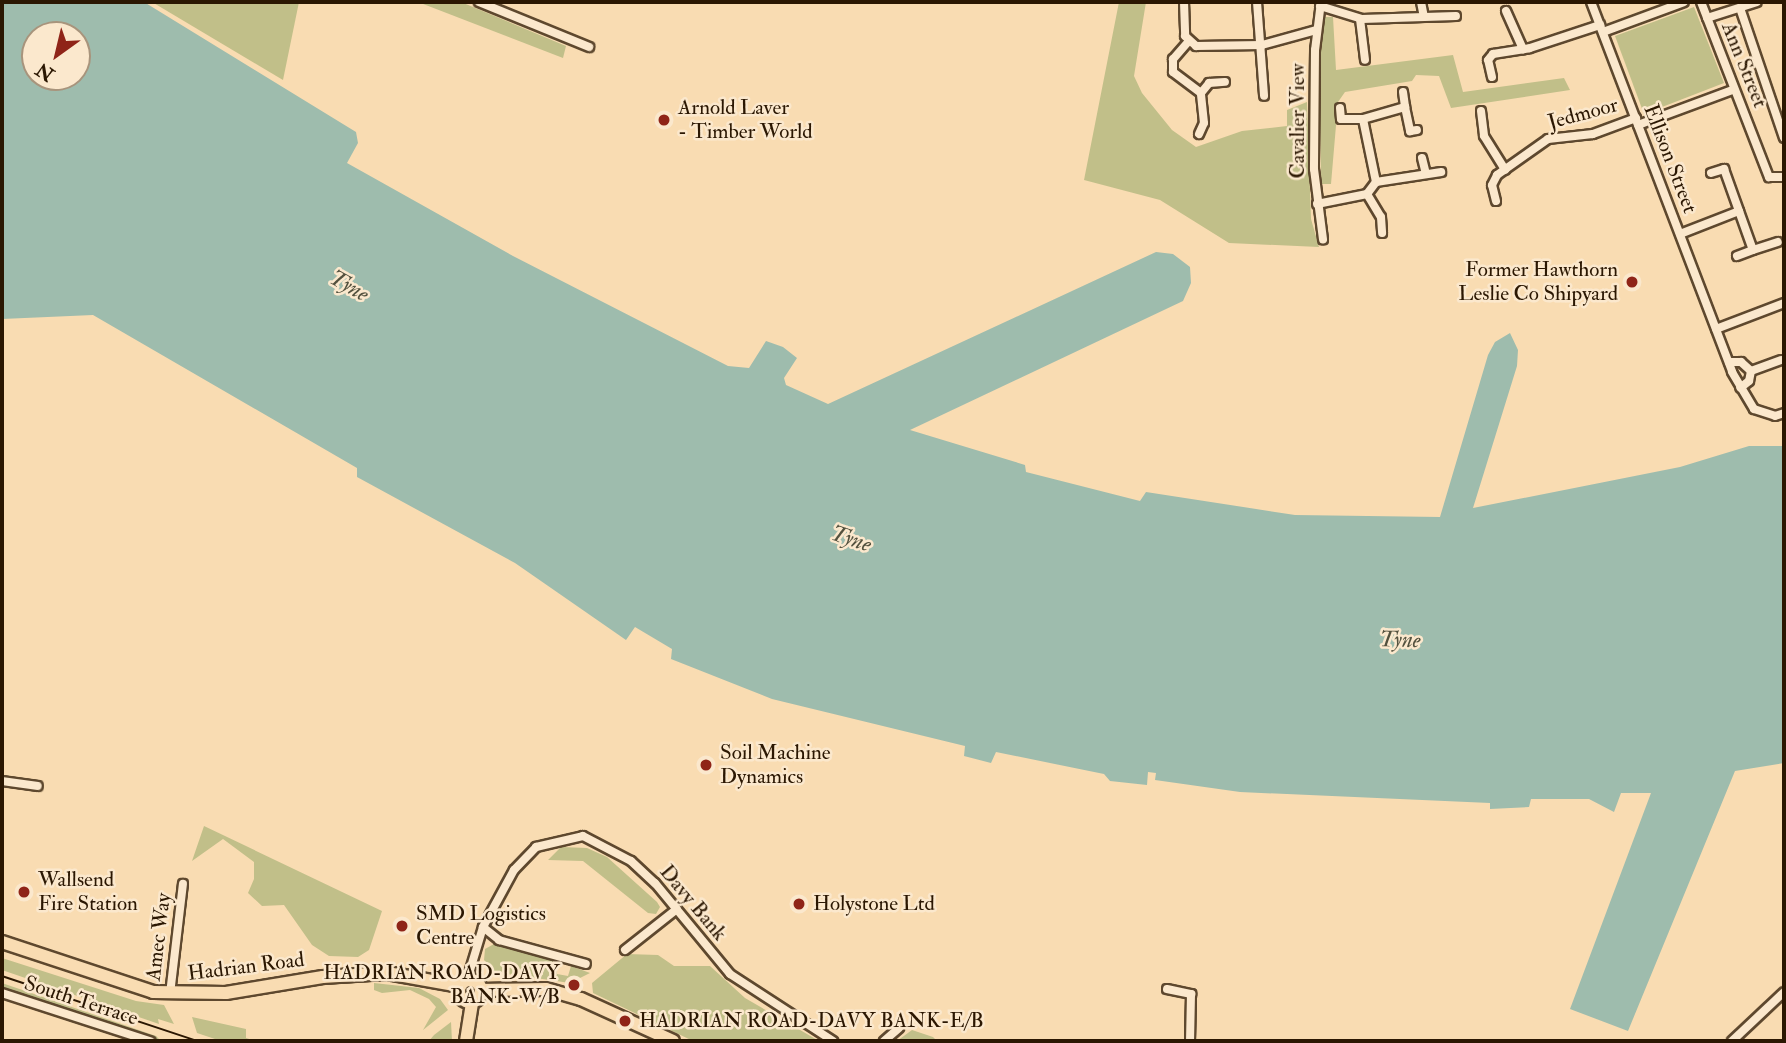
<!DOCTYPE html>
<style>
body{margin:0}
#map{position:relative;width:1786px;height:1043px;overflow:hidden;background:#f9dcb2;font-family:"IM FELL Double Pica",serif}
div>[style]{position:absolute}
.green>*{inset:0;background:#c1bf89}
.water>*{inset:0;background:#9ebcad}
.roads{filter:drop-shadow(2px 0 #5e482e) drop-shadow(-2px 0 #5e482e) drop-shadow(0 2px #5e482e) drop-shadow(0 -2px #5e482e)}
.street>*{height:8px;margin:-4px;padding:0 4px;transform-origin:4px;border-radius:4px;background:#fbe8cd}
.primary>*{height:12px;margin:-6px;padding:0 6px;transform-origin:6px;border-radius:6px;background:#f9dcb2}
.primary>.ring{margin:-6px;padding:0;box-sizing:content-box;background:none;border:12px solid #f9dcb2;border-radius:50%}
.tram>*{height:2px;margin:-1px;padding:0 1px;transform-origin:1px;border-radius:1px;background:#2b1702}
.dots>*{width:19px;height:19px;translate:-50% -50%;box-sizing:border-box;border:4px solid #fbe8cd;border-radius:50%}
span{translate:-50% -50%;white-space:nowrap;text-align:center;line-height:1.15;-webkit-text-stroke:5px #fbe8cd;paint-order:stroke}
.street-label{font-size:21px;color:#2b1702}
.poi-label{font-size:21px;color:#2b1702}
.left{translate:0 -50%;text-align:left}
.right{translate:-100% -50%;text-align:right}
.water-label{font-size:23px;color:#53513e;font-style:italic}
.frame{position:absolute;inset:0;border:4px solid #2b1702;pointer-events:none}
.north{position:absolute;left:21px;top:21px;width:70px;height:70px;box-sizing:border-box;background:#fbe8cd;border:2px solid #a8947c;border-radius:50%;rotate:214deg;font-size:19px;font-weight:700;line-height:28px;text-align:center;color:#2b1702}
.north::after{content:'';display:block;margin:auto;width:24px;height:32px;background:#8f2418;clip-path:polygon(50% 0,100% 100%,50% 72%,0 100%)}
</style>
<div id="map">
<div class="green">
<div style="clip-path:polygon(152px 2px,299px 2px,283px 80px)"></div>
<div style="clip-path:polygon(418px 2px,461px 2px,566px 46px,563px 58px)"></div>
<div style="clip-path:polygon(1119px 2px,1146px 2px,1134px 76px,1142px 93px,1172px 130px,1196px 147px,1242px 131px,1287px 126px,1287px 110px,1307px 102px,1311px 219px,1319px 247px,1229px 243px,1160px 200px,1084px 180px)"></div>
<div style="clip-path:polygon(1694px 7px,1724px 83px,1644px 114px,1615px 36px)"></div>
<div style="clip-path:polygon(1325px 17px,1333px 17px,1336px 70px,1453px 55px,1463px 92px,1564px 78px,1570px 90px,1451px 108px,1439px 76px,1416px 75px,1412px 81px,1345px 92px,1338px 102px,1331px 184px,1321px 184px,1319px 29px)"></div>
<div style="clip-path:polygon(204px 826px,382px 911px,369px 950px,358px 957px,329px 956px,312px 945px,284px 905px,262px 906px,248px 893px,254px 879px,254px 862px,223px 839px,192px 861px)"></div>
<div style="clip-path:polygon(561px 847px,587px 848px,607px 857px,657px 902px,660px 907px,656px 914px,648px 913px,583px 861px,548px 860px)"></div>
<div style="clip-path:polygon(494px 944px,555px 960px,557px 974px,568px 976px,571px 966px,590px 973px,570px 983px,495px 972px,484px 960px,485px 949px)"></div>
<div style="clip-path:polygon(627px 954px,658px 955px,674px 966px,710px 966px,745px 998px,819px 1041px,693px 1041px,593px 993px,592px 983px)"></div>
<div style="clip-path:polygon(2px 958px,136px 1001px,164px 1005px,174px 1024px,158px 1019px,159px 1024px,2px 970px)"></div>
<div style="clip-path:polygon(2px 983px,156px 1036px,161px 1041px,2px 989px)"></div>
<div style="clip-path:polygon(374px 983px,419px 988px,440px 999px,448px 1010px,423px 1030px,436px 1007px,429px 999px,410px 990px,382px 993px,374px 990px)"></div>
<div style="clip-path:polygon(192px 1017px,246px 1029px,246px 1038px,256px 1041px,221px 1041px,197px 1033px)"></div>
<div style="clip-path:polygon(451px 1022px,452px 1041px,429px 1041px,434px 1035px)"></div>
<div style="clip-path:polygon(912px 1030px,933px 1037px,937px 1041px,897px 1041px)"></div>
</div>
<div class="water">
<div style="clip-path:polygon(evenodd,2px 2px,144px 2px,356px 132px,358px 143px,347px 163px,513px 256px,728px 366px,749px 368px,766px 341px,783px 347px,797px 358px,784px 378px,786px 385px,828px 404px,1156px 252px,1173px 254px,1190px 267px,1191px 283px,1183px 301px,910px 430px,1025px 465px,1026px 472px,1140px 501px,1146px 492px,1295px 515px,1440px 517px,1488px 355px,1495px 342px,1510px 333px,1518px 350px,1517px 366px,1473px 508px,1680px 467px,1749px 446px,1784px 446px,1784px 763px,1735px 771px,1628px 1031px,1570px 1009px,1651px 793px,1621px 793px,1614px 812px,1589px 799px,1531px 799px,1529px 807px,1490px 809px,1490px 803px,1240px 792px,1155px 780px,1156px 773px,1148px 772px,1147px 785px,1110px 781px,1104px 774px,996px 752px,991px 763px,964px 756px,965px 746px,772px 699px,671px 659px,672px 649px,635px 627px,626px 640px,515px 563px,357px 477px,357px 468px,93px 315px,2px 319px,2px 2px,35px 35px,77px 35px,77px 77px,35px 77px,35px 35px)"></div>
</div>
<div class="roads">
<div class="street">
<div style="left:479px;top:2px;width:119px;rotate:22.2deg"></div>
<div style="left:1184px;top:2px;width:34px;rotate:88deg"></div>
<div style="left:1185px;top:36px;width:15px;rotate:42deg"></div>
<div style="left:1196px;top:46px;width:66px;rotate:-0.9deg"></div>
<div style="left:1262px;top:45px;width:56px;rotate:-15.5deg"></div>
<div style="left:1257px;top:2px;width:94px;rotate:85.7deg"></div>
<div style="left:1321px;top:2px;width:48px;rotate:97.1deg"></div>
<div style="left:1315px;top:50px;width:119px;rotate:90.5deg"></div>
<div style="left:1314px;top:169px;width:71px;rotate:82.7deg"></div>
<div style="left:1421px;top:2px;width:15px;rotate:79deg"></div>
<div style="left:1591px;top:2px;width:396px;rotate:69.1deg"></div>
<div style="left:1732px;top:372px;width:43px;rotate:59.3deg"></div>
<div style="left:1754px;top:409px;width:22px;rotate:18deg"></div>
<div style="left:1775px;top:416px;width:9px;rotate:-18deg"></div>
<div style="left:1701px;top:2px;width:188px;rotate:68.8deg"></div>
<div style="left:1769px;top:177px;width:15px"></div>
<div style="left:1320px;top:6px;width:44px;rotate:17.2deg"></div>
<div style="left:1362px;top:19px;width:94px;rotate:-1.8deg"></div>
<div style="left:1740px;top:8px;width:137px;rotate:71.3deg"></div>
<div style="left:1506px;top:11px;width:42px;rotate:65.9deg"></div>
<div style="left:1707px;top:18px;width:52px;rotate:-17.7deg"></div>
<div style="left:1360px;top:19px;width:41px;rotate:83deg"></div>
<div style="left:1603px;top:32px;width:86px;rotate:-20.3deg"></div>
<div style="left:1188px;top:42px;width:23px;rotate:131deg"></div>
<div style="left:1173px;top:59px;width:13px;rotate:90deg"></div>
<div style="left:1173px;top:72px;width:35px;rotate:37deg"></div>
<div style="left:1492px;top:77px;width:17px;rotate:-103deg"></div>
<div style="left:1488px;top:60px;width:8px;rotate:-50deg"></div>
<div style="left:1493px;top:54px;width:37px;rotate:-9deg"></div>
<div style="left:1530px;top:48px;width:74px;rotate:-18.2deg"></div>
<div style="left:1403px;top:92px;width:15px;rotate:82deg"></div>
<div style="left:1340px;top:108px;width:11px;rotate:85deg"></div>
<div style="left:1341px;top:119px;width:22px"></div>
<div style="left:1481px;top:111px;width:25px;rotate:83deg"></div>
<div style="left:1484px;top:136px;width:40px;rotate:58deg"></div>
<div style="left:1638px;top:125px;width:100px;rotate:-20.4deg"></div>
<div style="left:1199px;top:134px;width:12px;rotate:-66deg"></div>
<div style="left:1204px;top:123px;width:30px;rotate:-96deg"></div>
<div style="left:1201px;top:93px;width:13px;rotate:-51deg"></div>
<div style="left:1209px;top:83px;width:16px;rotate:-4deg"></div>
<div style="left:1422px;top:158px;width:16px;rotate:76deg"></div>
<div style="left:1711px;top:173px;width:14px;rotate:-17deg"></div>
<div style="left:1724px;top:169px;width:45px;rotate:70.3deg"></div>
<div style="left:1376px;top:182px;width:66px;rotate:-8.7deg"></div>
<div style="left:1367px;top:194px;width:27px;rotate:59deg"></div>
<div style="left:1381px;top:217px;width:16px;rotate:86deg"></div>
<div style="left:1496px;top:201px;width:16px;rotate:-104deg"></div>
<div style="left:1492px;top:185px;width:11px;rotate:-63deg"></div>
<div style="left:1497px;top:175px;width:62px;rotate:-35.2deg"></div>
<div style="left:1548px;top:139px;width:45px;rotate:-6.3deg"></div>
<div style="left:1593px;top:134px;width:46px;rotate:-20.4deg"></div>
<div style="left:1317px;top:204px;width:51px;rotate:-11.3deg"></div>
<div style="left:1367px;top:194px;width:15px;rotate:-53deg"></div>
<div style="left:1376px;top:182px;width:64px;rotate:-101.7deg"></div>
<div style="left:1363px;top:119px;width:44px;rotate:-15.9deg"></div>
<div style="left:1405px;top:107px;width:25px;rotate:78deg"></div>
<div style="left:1410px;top:131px;width:7px;rotate:-8deg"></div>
<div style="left:1680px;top:234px;width:63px;rotate:-21.3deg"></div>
<div style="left:1739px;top:211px;width:41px;rotate:70.3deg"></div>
<div style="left:1753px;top:250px;width:26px;rotate:-18deg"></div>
<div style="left:1737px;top:256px;width:17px;rotate:-21deg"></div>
<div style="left:1716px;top:329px;width:73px;rotate:-20.9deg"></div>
<div style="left:1729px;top:362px;width:12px"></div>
<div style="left:1741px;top:362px;width:13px;rotate:42deg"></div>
<div style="left:1751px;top:371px;width:10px;rotate:101deg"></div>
<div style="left:1749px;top:381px;width:11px;rotate:142deg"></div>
<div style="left:1751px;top:371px;width:32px;rotate:-20deg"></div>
<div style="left:2px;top:781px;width:36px;rotate:8deg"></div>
<div style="left:483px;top:927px;width:21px;rotate:39deg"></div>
<div style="left:499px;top:940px;width:90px;rotate:15.4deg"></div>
<div style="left:625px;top:950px;width:66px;rotate:-38.3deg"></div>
<div style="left:467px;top:980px;width:55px;rotate:-73.2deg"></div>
<div style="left:483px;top:927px;width:65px;rotate:-61.5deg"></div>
<div style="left:514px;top:870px;width:32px;rotate:-46deg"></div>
<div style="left:536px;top:847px;width:48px;rotate:-13.2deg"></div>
<div style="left:583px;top:836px;width:54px;rotate:27.5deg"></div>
<div style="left:631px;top:861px;width:33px;rotate:43deg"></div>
<div style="left:655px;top:883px;width:118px;rotate:50.5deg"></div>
<div style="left:730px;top:974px;width:123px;rotate:33deg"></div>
<div style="left:1167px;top:989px;width:25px;rotate:12deg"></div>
<div style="left:1191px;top:994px;width:47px;rotate:91.2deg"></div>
<div style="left:2px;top:993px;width:156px;rotate:18deg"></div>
<div style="left:170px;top:994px;width:111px;rotate:-83.3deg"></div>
<div style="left:884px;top:1041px;width:20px;rotate:-41deg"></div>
<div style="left:1732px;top:1041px;width:71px;rotate:-43.3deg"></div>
</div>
<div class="primary">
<div style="left:2px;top:942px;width:159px;rotate:18.3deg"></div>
<div style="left:153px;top:992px;width:73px;rotate:0.8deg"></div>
<div style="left:226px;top:993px;width:98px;rotate:-9.4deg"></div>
<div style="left:323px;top:977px;width:64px;rotate:-3.6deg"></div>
<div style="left:387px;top:973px;width:74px;rotate:10.1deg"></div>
<div class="ring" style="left:459px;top:980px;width:10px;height:10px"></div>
<div style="left:481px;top:990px;width:65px;rotate:-0.9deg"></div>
<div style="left:546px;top:989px;width:36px;rotate:16deg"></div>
<div style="left:581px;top:999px;width:101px;rotate:24.5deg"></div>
<div style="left:466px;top:1041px;width:39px;rotate:-81deg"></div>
</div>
</div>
<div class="tram">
<div style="left:2px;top:976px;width:206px;rotate:18.4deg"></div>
</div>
<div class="dots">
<div style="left:664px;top:120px;background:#8f2418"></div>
<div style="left:1632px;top:282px;background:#8f2418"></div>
<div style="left:706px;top:765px;background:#8f2418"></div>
<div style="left:24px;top:892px;background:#8f2418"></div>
<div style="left:799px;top:904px;background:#8f2418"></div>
<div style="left:402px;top:926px;background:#8f2418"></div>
<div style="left:574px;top:985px;background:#8f2418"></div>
<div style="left:625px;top:1021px;background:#8f2418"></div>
</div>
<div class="street-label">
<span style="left:1744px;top:65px;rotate:68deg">Ann Street</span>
<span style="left:1583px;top:114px;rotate:-15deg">Jedmoor</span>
<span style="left:1298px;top:121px;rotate:-90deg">Cavalier View</span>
<span style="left:1670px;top:159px;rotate:69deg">Ellison Street</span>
<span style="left:693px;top:903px;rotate:50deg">Davy Bank</span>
<span style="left:159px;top:937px;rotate:-83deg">Amec Way</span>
<span style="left:246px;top:967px;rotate:-7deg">Hadrian Road</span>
<span style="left:81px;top:1001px;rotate:18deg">South Terrace</span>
</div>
<div class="poi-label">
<span class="left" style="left:678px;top:120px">Arnold Laver<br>- Timber World</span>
<span class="right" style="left:1618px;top:282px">Former Hawthorn<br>Leslie Co Shipyard</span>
<span class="left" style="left:720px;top:765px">Soil Machine<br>Dynamics</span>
<span class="left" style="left:38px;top:892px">Wallsend<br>Fire Station</span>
<span class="left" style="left:813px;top:904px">Holystone Ltd</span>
<span class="left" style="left:416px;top:926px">SMD Logistics<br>Centre</span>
<span class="right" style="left:560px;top:985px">HADRIAN ROAD-DAVY<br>BANK-W/B</span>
<span class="left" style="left:639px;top:1021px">HADRIAN ROAD-DAVY BANK-E/B</span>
</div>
<div class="water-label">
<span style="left:349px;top:286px;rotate:30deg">Tyne</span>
<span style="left:851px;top:539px;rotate:19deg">Tyne</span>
<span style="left:1400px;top:640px;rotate:2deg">Tyne</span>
</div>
<div class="frame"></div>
<div class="north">N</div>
</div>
